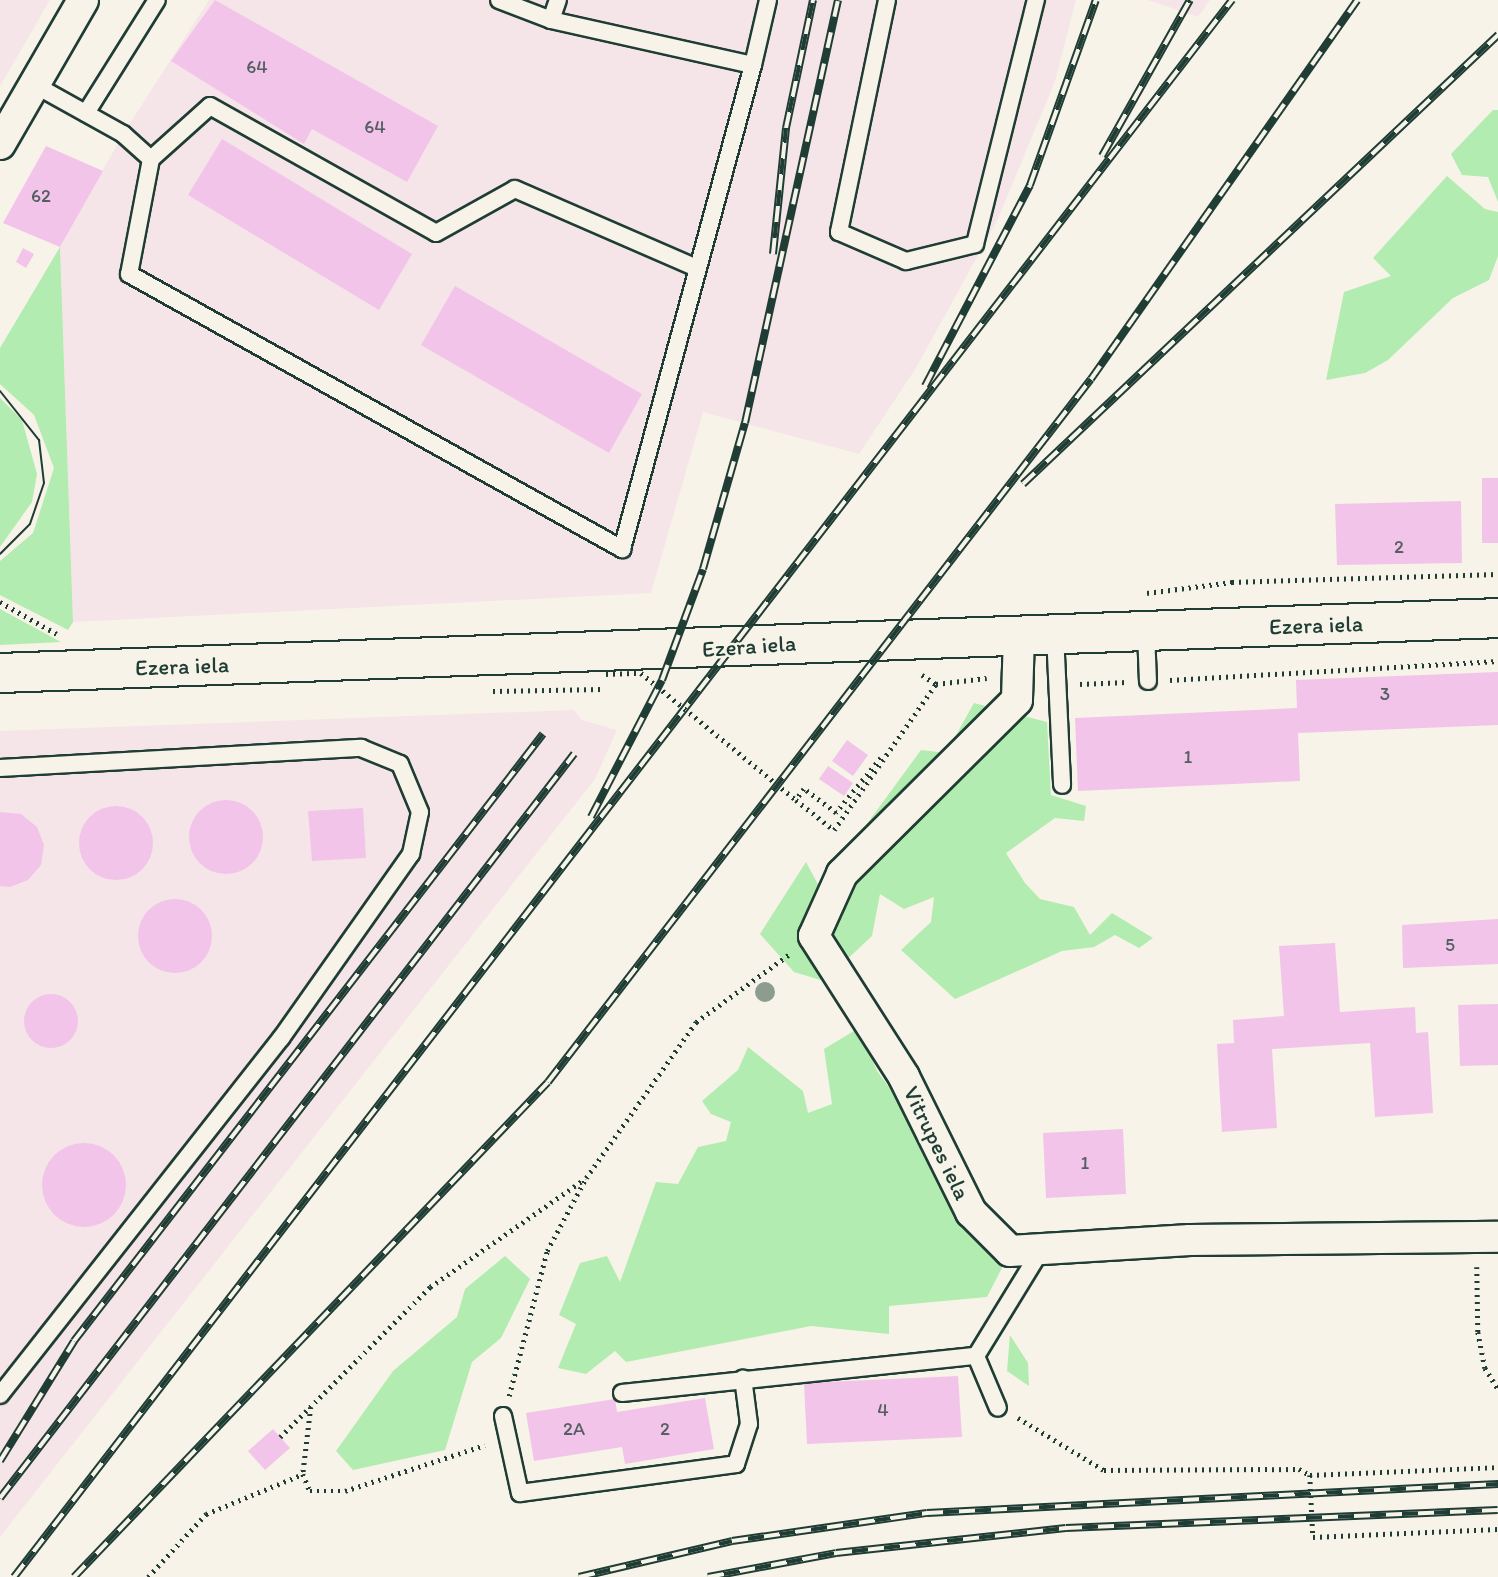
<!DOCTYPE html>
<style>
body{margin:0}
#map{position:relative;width:1498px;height:1577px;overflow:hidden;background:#f7f3e8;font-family:Itim,sans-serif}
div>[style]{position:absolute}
.built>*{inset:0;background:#f6e5e8}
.green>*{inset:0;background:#b3ecb0}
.building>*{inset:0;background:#f2c4e9}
.round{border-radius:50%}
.path>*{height:4.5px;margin-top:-2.25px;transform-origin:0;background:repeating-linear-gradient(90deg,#1f3d34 0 2px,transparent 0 7px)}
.roads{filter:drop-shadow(2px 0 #1f3d34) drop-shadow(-2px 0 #1f3d34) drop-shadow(0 2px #1f3d34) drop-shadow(0 -2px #1f3d34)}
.service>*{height:16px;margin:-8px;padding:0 8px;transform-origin:8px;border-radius:8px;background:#f7f3e8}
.minor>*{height:30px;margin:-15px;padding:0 15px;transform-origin:15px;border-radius:15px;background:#f7f3e8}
.tertiary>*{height:38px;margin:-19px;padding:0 19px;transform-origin:19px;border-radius:19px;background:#f7f3e8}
.tram>*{height:2px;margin:-1px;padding:0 1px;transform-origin:1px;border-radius:1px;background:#1f3d34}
.rail>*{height:8px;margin-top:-4px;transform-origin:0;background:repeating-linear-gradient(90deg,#f7f3e8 0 16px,#1f3d34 0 32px);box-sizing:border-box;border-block:2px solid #1f3d34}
.path-bridge>*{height:4.5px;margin-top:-2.25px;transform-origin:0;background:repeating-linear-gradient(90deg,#1f3d34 0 2px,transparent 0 7px)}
.trees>*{width:20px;height:20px;margin:-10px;border-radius:50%;background:#8c9d8f}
span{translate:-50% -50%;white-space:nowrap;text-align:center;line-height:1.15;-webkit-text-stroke:5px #f7f3e8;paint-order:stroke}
.number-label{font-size:19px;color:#545f61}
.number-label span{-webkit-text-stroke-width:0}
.street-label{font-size:23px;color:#1f3d34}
</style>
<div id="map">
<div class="built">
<div style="clip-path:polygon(0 0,50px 0,0 86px)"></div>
<div style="clip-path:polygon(209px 0,1076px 0,1055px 81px,998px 219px,916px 368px,859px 454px,703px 412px,651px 593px,73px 622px,60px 247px,123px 134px)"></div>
<div style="clip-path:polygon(1148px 0,1210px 0,1198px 17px)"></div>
<div style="clip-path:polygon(574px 710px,582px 720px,617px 730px,595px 779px,0 1537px,0 731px)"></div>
</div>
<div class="green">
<div style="clip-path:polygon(1493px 110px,1498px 110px,1498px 202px,1488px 177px,1462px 175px,1451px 154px)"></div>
<div style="clip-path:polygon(1447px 176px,1485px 209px,1498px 212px,1498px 256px,1489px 280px,1453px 298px,1388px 360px,1365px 373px,1326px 380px,1344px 292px,1391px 276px,1373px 258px)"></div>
<div style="clip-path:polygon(60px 247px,73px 622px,68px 630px,0 595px,0 561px,33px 533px,54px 468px,34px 415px,0 384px,0 348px)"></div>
<div style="clip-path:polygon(0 398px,22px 420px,37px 474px,32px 502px,0 547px)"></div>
<div style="clip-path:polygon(0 609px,61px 642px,0 645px)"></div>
<div style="clip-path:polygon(974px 703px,1047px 722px,1051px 795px,1086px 806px,1084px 821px,1055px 818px,1006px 853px,1025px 883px,1040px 899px,1074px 907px,1090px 935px,1112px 913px,1153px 938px,1139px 948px,1115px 935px,1094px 947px,1062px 951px,955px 999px,901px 950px,931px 922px,934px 897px,904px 909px,880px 894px,872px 936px,824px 981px,794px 972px,760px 934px,806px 862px,820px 888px,921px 750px,946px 753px)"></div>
<div style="clip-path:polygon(859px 1028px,877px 1071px,921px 1130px,956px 1212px,1003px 1266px,987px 1297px,889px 1306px,889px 1334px,811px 1326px,626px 1362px,615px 1351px,586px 1374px,558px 1368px,576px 1324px,559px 1315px,580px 1263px,607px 1256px,620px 1282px,656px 1182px,678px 1184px,698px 1147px,726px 1141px,731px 1122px,711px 1114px,702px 1101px,738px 1070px,748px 1047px,803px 1091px,808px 1113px,832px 1104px,824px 1049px)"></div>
<div style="clip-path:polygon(505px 1256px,530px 1279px,501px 1338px,472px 1362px,445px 1450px,353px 1470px,336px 1451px,393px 1371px,457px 1317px,465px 1289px)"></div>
<div style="clip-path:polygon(1010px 1335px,1028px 1363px,1029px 1386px,1007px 1371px)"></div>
</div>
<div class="building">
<div style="clip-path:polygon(215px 0,438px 126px,407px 182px,312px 129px,304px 144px,171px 61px)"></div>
<div style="clip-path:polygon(222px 139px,412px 254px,379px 310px,188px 195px)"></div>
<div style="clip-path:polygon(46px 146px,103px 171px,60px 247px,3px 223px)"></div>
<div style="clip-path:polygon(23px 248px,34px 254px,26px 268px,16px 262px)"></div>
<div style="clip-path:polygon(455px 286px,642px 394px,609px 453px,421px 345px)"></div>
<div style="clip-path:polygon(1482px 478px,1498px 478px,1498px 543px,1482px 543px)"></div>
<div style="clip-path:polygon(1461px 501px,1462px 563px,1337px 565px,1335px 504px)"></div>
<div style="clip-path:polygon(1498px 672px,1498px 725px,1298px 733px,1300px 781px,1078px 791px,1075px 718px,1297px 708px,1296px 680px)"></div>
<div style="clip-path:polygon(847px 740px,868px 755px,853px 776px,832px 761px)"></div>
<div style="clip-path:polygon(828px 766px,853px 783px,844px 796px,819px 779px)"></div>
<div class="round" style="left:189px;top:800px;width:74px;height:74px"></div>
<div class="round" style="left:79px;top:806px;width:74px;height:74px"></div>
<div style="clip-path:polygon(363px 808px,366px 858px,312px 861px,308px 811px)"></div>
<div style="clip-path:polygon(0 812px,21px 814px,37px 827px,44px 845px,41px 865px,28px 880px,10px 887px,0 886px)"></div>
<div class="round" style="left:138px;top:899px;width:74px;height:74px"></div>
<div style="clip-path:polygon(1498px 919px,1498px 964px,1403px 968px,1402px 925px)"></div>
<div style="clip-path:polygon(1335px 943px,1340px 1012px,1415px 1007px,1416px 1033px,1428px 1032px,1433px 1113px,1375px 1117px,1370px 1043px,1272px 1049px,1277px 1128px,1222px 1132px,1217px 1044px,1234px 1043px,1233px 1020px,1284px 1016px,1279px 946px)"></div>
<div class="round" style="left:24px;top:994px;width:54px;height:54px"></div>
<div style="clip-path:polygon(1498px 1004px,1498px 1065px,1460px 1066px,1458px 1005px)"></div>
<div style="clip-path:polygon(1123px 1129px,1126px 1194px,1046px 1198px,1043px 1133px)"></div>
<div class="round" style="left:42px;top:1143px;width:84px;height:84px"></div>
<div style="clip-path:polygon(958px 1376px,962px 1437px,807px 1444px,804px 1383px)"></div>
<div style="clip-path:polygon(705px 1398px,714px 1449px,625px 1464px,622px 1447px,534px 1461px,526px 1413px,615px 1399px,617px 1412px)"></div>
<div style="clip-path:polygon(273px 1429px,290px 1448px,265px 1470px,248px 1451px)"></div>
</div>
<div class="path">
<div style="left:1147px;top:593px;width:86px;rotate:-7.4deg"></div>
<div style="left:1232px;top:582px;width:266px;rotate:-1.7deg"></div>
<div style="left:0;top:602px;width:65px;rotate:29.3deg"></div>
<div style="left:922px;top:675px;width:17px;rotate:33deg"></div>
<div style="left:936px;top:684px;width:51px;rotate:-6.7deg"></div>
<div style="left:1170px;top:680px;width:329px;rotate:-3.3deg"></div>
<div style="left:1080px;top:684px;width:47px;rotate:-2.4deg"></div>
<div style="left:493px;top:691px;width:109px;rotate:-1.1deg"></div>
<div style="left:881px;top:758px;width:71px;rotate:129.3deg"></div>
<div style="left:836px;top:813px;width:40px;rotate:-143deg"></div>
<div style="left:804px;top:789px;width:14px;rotate:126deg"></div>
<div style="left:796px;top:800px;width:48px;rotate:38.3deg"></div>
<div style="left:834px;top:830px;width:178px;rotate:-55.1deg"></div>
<div style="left:1477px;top:1267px;width:65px;rotate:89.1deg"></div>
<div style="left:1478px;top:1332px;width:37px;rotate:79deg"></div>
<div style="left:1485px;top:1368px;width:25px;rotate:58deg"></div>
<div style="left:509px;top:1396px;width:150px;rotate:-75.3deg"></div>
<div style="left:547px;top:1251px;width:83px;rotate:-61.9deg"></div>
<div style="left:586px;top:1178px;width:191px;rotate:-54.8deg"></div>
<div style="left:696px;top:1022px;width:117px;rotate:-36deg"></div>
<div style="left:311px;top:1407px;width:67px;rotate:96.8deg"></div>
<div style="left:303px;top:1474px;width:18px;rotate:68deg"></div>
<div style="left:310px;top:1491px;width:35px"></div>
<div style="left:345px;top:1491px;width:147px;rotate:-18.2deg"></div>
<div style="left:1018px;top:1418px;width:100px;rotate:31.2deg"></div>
<div style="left:1104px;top:1470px;width:195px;rotate:-0.3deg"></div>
<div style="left:1299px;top:1469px;width:13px;rotate:29deg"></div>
<div style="left:1310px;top:1475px;width:188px;rotate:-2.4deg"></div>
<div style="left:280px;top:1437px;width:212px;rotate:-45deg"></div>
<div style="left:430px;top:1287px;width:189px;rotate:-34.9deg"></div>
<div style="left:1310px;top:1475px;width:62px;rotate:87.2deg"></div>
<div style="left:1313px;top:1537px;width:185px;rotate:-2.5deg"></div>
<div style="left:148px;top:1577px;width:86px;rotate:-47.4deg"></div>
<div style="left:206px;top:1514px;width:105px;rotate:-22.4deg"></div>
</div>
<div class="roads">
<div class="service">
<div style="left:499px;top:0;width:56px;rotate:21deg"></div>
<div style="left:551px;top:20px;width:207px;rotate:12.6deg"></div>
<div style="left:753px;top:65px;width:67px;rotate:-77deg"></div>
<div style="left:887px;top:0;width:237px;rotate:101.7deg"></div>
<div style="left:839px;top:232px;width:73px;rotate:23.4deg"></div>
<div style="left:906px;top:261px;width:71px;rotate:-13.8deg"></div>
<div style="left:975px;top:244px;width:252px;rotate:-76deg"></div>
<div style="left:551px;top:20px;width:21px;rotate:-71deg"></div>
<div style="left:35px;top:85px;width:101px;rotate:29.1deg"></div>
<div style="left:123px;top:134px;width:38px;rotate:42deg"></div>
<div style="left:151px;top:159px;width:117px;rotate:100.8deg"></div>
<div style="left:129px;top:274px;width:565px;rotate:29.15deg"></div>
<div style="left:622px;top:549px;width:501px;rotate:-74.86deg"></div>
<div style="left:86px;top:113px;width:133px;rotate:-57.9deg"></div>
<div style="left:151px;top:159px;width:79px;rotate:-41.9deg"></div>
<div style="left:210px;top:106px;width:259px;rotate:29.3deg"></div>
<div style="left:436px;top:233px;width:90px;rotate:-29.1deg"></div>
<div style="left:515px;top:189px;width:198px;rotate:23.5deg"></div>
<div style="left:1146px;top:632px;width:49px;rotate:87.7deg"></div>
<div style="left:1055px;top:634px;width:151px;rotate:87.3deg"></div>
<div style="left:0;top:768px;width:362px;rotate:-3.2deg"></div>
<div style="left:361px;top:748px;width:42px;rotate:22.3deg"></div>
<div style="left:400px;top:764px;width:52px;rotate:67.4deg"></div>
<div style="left:420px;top:812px;width:43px;rotate:102.1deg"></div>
<div style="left:411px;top:854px;width:225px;rotate:125.2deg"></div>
<div style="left:281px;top:1038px;width:454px;rotate:128.2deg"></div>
<div style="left:976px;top:1356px;width:56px;rotate:67.1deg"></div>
<div style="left:622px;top:1393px;width:356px;rotate:-6deg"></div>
<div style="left:976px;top:1356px;width:124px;rotate:-58.5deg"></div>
<div style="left:503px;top:1416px;width:79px;rotate:77.6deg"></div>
<div style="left:520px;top:1493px;width:218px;rotate:-7.6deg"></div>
<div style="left:736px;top:1464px;width:42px;rotate:-72deg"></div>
<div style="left:749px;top:1424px;width:46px;rotate:-97.4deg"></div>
</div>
<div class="minor">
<div style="left:0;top:144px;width:166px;rotate:-60deg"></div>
<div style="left:1019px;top:635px;width:65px;rotate:91.8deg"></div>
<div style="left:1017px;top:700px;width:247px;rotate:135.2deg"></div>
<div style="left:842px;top:874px;width:68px;rotate:114.3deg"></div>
<div style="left:814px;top:936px;width:167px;rotate:57.4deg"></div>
<div style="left:904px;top:1077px;width:151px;rotate:63.6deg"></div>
<div style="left:971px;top:1212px;width:55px;rotate:45deg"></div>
<div style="left:1010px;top:1251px;width:180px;rotate:-3.5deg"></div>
<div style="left:1190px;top:1240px;width:308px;rotate:-0.6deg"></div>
</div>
<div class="tertiary">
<div style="left:0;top:673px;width:1499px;rotate:-2.1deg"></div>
</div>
</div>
<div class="tram">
<div style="left:0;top:391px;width:63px;rotate:51.5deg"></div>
<div style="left:39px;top:440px;width:43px;rotate:83.4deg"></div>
<div style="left:44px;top:483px;width:43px;rotate:108.9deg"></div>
<div style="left:30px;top:524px;width:42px;rotate:135deg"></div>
</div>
<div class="rail">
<div style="left:1102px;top:156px;width:179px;rotate:-60.6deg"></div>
<div style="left:773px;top:254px;width:127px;rotate:-84.1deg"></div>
<div style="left:786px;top:128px;width:131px;rotate:-78.1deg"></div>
<div style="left:925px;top:386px;width:227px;rotate:-62.4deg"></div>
<div style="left:1030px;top:185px;width:196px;rotate:-70.4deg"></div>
<div style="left:1023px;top:484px;width:654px;rotate:-43.39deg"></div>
<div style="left:591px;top:817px;width:154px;rotate:-62.6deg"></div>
<div style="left:662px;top:680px;width:118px;rotate:-69.7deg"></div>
<div style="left:703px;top:569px;width:152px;rotate:-74deg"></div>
<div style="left:745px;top:423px;width:433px;rotate:-77.6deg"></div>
<div style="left:0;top:1461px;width:141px;rotate:-58.3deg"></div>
<div style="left:74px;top:1341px;width:767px;rotate:-52.31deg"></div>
<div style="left:0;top:1498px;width:940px;rotate:-52.35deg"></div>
<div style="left:14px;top:1577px;width:1993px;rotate:-52.32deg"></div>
<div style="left:74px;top:1577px;width:685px;rotate:-46.24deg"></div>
<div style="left:548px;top:1082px;width:888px;rotate:-52.32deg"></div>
<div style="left:1091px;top:379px;width:463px;rotate:-54.9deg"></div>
<div style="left:579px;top:1577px;width:157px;rotate:-13.2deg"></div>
<div style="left:732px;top:1541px;width:197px;rotate:-8.2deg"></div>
<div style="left:927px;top:1513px;width:572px;rotate:-2.91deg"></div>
<div style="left:708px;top:1577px;width:130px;rotate:-10.6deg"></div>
<div style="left:836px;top:1553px;width:231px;rotate:-6.2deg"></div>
<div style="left:1066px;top:1528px;width:432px;rotate:-2.4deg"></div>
</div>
<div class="path-bridge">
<div style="left:606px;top:674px;width:35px;rotate:-2deg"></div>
<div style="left:641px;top:673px;width:200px;rotate:39.3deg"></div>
</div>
<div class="trees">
<div style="left:765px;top:992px"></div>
</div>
<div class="number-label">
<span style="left:257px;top:67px">64</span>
<span style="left:375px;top:127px">64</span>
<span style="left:41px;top:196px">62</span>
<span style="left:1399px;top:547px">2</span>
<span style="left:1385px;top:694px">3</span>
<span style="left:1188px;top:757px">1</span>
<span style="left:1450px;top:945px">5</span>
<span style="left:1085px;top:1163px">1</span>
<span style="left:883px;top:1410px">4</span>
<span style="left:574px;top:1429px">2A</span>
<span style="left:665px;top:1429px">2</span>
</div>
<div class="street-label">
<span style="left:1316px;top:625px;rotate:-2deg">Ezera iela</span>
<span style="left:749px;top:646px;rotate:-4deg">Ezera iela</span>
<span style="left:182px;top:666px;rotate:-2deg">Ezera iela</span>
<span style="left:937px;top:1143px;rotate:64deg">Vitrupes iela</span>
</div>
</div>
